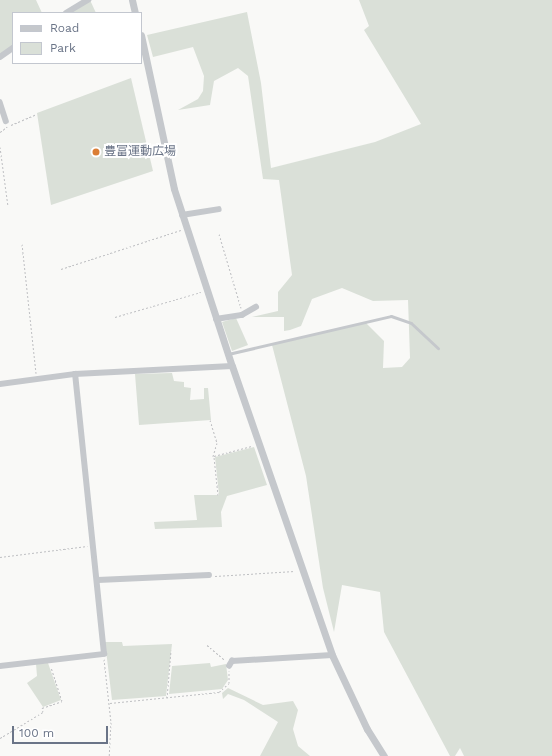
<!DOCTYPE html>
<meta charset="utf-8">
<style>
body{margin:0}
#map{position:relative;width:552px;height:756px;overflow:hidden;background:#f9f9f7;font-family:"Work Sans","Noto Sans JP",sans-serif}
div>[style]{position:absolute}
.green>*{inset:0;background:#dae0d8}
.path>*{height:1px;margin-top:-0.5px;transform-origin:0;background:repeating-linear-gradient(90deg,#bfc0c3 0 2px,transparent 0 4px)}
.service>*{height:3px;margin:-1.5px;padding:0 1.5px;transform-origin:1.5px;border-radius:1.5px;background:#c5c8cc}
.minor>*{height:5.5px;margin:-2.75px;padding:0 2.75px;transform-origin:2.75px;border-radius:2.75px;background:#c5c8cc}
.tertiary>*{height:7px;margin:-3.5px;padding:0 3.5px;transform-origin:3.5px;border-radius:3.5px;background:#c5c8cc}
.dots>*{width:11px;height:11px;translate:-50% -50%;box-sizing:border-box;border:2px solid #fff;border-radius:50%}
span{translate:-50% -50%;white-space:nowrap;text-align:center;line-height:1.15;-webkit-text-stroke:4px #fff;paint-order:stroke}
.poi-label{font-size:12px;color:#6a7487}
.left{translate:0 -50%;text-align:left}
.legend{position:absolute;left:12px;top:12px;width:130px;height:52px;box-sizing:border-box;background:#fff;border:1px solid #c3c7cf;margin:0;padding:5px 7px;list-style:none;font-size:12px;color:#6a7487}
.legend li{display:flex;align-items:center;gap:8px;height:20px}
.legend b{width:20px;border:1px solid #c3c7cf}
.scale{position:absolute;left:12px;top:726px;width:96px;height:18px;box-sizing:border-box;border:2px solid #6a7487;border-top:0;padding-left:5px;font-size:12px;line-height:14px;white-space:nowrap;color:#6a7487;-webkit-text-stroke:3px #fff;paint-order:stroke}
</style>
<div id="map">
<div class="green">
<div style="clip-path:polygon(0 0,36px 0,42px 13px,13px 13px,13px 46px,0 54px)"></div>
<div style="clip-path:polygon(90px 0,96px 13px,69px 13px)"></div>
<div style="clip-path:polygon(359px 0,552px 0,552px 756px,464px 756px,460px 748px,455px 756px,450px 756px,384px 632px,380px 592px,342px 585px,334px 632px,323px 588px,306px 476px,272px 345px,366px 323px,384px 341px,383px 368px,402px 367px,410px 358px,408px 300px,373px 301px,342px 288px,312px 299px,301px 326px,290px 330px,284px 331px,284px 317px,252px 317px,278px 311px,278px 292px,292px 275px,279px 180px,263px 179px,248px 76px,238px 68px,214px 81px,210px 105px,178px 110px,198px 99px,203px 91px,204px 76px,193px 47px,153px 57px,147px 35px,247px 12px,261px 83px,271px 168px,375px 142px,421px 124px,364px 30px,369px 26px)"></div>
<div style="clip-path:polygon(131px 78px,153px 171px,51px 205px,37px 113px)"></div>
<div style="clip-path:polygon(236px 318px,248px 345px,232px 351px,222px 322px)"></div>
<div style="clip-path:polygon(172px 373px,174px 381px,184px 382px,184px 387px,191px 388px,190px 400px,204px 399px,204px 388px,208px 388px,211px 420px,139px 425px,135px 374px)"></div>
<div style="clip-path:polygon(254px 447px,267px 485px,227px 496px,221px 512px,222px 527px,155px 529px,154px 522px,197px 520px,194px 495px,219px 495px,215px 457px)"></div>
<div style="clip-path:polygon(105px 642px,122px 642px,123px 646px,172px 644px,166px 696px,112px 700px)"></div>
<div style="clip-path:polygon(48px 663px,61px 700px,43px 707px,27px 683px,37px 676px,36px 664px)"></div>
<div style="clip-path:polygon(210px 663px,211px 667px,226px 664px,228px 680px,222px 689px,169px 694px,172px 666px)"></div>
<div style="clip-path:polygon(228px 688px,263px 705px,293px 701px,298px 710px,293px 729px,298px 746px,310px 756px,260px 756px,278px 722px,244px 700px,228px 694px,223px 699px,222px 693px)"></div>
</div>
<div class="path">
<div style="left:11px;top:125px;width:28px;rotate:-23deg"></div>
<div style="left:0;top:132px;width:9px;rotate:-36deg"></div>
<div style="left:0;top:147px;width:60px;rotate:82.3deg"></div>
<div style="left:219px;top:234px;width:77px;rotate:73.4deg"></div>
<div style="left:22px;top:244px;width:130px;rotate:83.8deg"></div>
<div style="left:61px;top:269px;width:126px;rotate:-18deg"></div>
<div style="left:115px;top:317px;width:90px;rotate:-16.2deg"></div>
<div style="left:210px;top:420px;width:24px;rotate:73deg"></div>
<div style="left:217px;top:443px;width:14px;rotate:107deg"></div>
<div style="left:218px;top:495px;width:39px;rotate:-96deg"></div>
<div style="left:214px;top:456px;width:39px;rotate:-15deg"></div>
<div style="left:0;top:557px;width:88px;rotate:-7.2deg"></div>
<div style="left:215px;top:576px;width:80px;rotate:-3.6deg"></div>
<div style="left:207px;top:645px;width:23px;rotate:40deg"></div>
<div style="left:104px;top:659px;width:63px;rotate:83.7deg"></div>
<div style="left:111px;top:722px;width:34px;rotate:93deg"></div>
<div style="left:167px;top:698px;width:48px;rotate:-85.2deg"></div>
<div style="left:110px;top:703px;width:110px;rotate:-5.8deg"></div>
<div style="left:219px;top:692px;width:13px;rotate:-42deg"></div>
<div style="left:229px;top:683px;width:12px;rotate:-90deg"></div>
<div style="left:0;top:738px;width:50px;rotate:-31.2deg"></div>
<div style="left:43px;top:712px;width:4px;rotate:-104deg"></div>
<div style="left:42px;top:708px;width:21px;rotate:-19deg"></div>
<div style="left:62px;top:701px;width:36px;rotate:-108deg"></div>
</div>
<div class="service">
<div style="left:228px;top:354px;width:167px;rotate:-13.1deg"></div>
<div style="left:391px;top:316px;width:21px;rotate:19deg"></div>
<div style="left:411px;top:323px;width:37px;rotate:43deg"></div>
</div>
<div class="minor">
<div style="left:66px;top:13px;width:26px;rotate:-31deg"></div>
<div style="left:0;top:57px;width:16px;rotate:-35deg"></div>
<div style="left:0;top:102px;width:20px;rotate:72deg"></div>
<div style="left:182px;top:215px;width:37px;rotate:-9deg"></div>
<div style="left:216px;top:319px;width:26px;rotate:-9deg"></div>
<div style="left:242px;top:315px;width:16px;rotate:-30deg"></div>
<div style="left:0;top:384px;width:76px;rotate:-7.6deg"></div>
<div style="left:75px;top:374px;width:157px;rotate:-2.9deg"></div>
<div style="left:98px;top:580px;width:111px;rotate:-2.6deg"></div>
<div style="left:0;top:666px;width:105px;rotate:-6.6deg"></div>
<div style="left:104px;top:654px;width:281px;rotate:-95.9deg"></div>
<div style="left:229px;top:666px;width:6px;rotate:-59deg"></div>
<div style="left:232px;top:661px;width:100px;rotate:-3.4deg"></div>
</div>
<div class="tertiary">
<div style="left:132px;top:0;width:13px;rotate:77deg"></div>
<div style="left:141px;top:35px;width:157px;rotate:77.9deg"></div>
<div style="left:174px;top:189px;width:186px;rotate:71.9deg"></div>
<div style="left:232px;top:366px;width:306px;rotate:70.9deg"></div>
<div style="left:332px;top:655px;width:82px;rotate:64.7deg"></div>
<div style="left:367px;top:729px;width:32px;rotate:58deg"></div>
</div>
<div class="dots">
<div style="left:96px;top:152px;background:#db7e35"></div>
</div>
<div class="poi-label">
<span class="left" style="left:104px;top:152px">豊富運動広場</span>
</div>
<ul class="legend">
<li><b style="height:5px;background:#c5c8cc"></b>Road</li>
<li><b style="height:11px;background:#dae0d8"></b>Park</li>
</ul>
<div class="scale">100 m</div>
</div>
